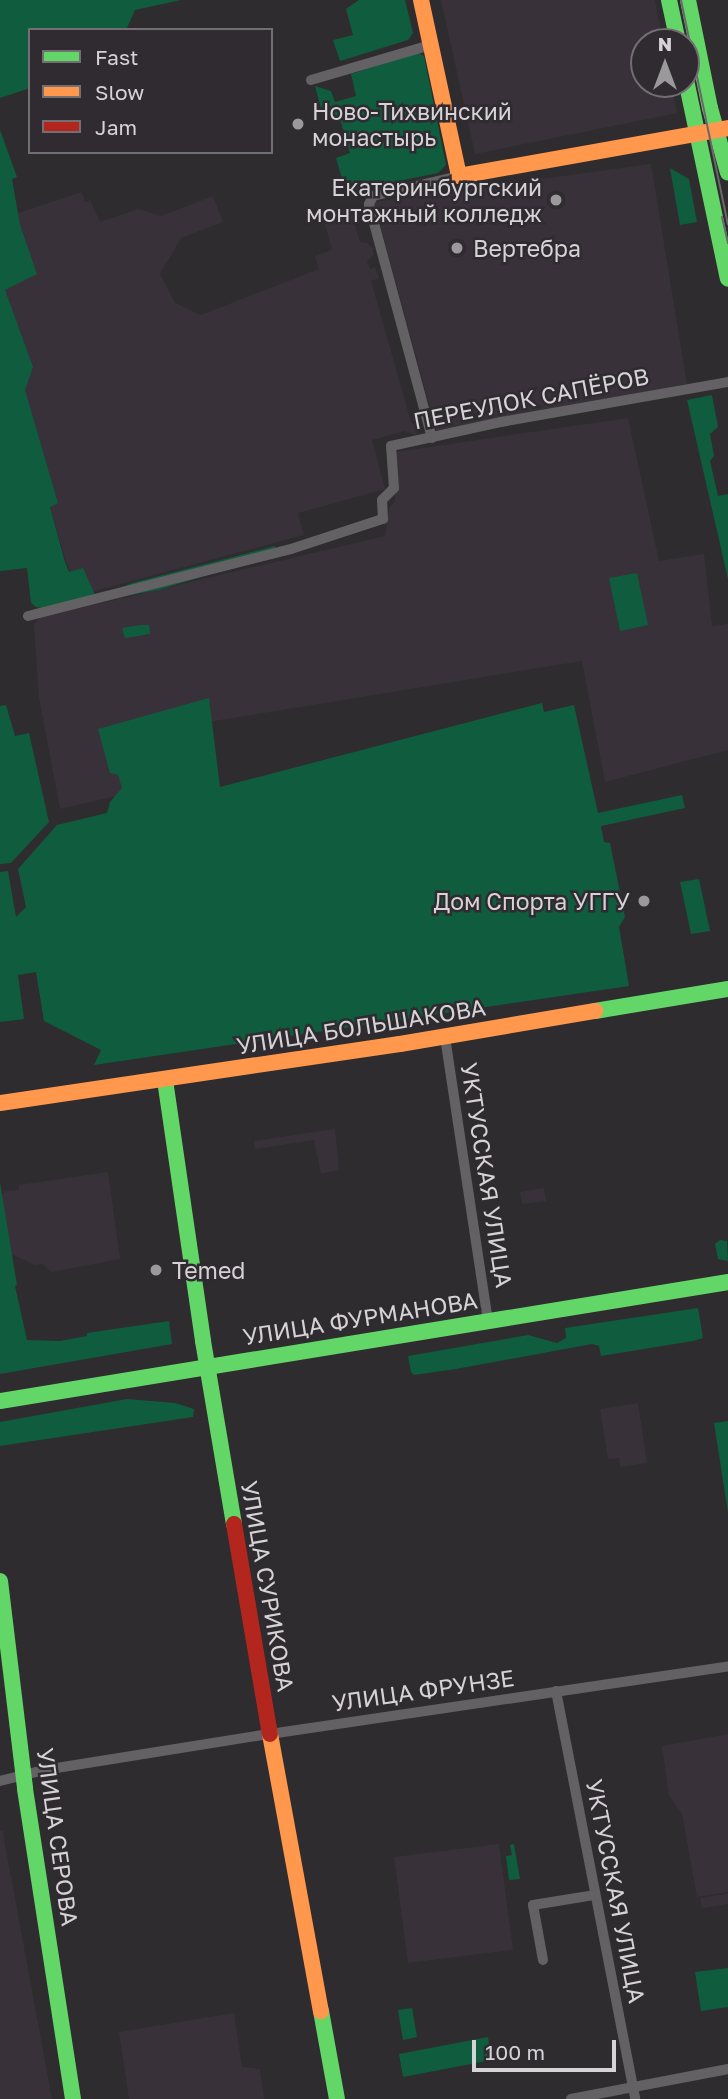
<!DOCTYPE html>
<meta charset="utf-8">
<style>
body{margin:0}
#map{position:relative;width:728px;height:2099px;overflow:hidden;background:#2e2c2f;font-family:"Golos Text",sans-serif}
div>[style]{position:absolute}
.built>*{inset:0;background:#38313a}
.green>*{inset:0;background:#0f5d3e}
.street>*{height:10px;margin:-5px;padding:0 5px;transform-origin:5px;border-radius:5px;background:#636163}
.fast>*{height:16px;margin:-8px;padding:0 8px;transform-origin:8px;border-radius:8px;background:#63d668}
.slow>*{height:16px;margin:-8px;padding:0 8px;transform-origin:8px;border-radius:8px;background:#ff974d}
.jam>*{height:16px;margin:-8px;padding:0 8px;transform-origin:8px;border-radius:8px;background:#b3261e}
.tram>*{height:2px;margin:-1px;padding:0 1px;transform-origin:1px;border-radius:1px;background:#6a686a}
.dots>*{width:19px;height:19px;translate:-50% -50%;box-sizing:border-box;border:4px solid #2f2b30;border-radius:50%}
span{translate:-50% -50%;white-space:nowrap;text-align:center;line-height:1.15;-webkit-text-stroke:5px #2f2b30;paint-order:stroke}
.poi-label{font-size:23px;color:#d6d3d6}
.left{translate:0 -50%;text-align:left}
.right{translate:-100% -50%;text-align:right}
.street-label{font-size:23px;color:#d6d3d6}
.legend{position:absolute;left:28px;top:28px;width:245px;height:126px;box-sizing:border-box;background:#2f2b30;border:2px solid #726e72;margin:0;padding:9px 12px;list-style:none;font-size:21px;color:#d6d3d6}
.legend li{display:flex;align-items:center;gap:14px;height:35px}
.legend b{width:35px;border:2px solid #726e72}
.north{position:absolute;left:630px;top:28px;width:70px;height:70px;box-sizing:border-box;background:#2f2b30;border:2px solid #726e72;border-radius:50%;rotate:0deg;font-size:19px;font-weight:700;line-height:28px;text-align:center;color:#d6d3d6}
.north::after{content:'';display:block;margin:auto;width:24px;height:32px;background:#9b999c;clip-path:polygon(50% 0,100% 100%,50% 72%,0 100%)}
.scale{position:absolute;left:472px;top:2040px;width:144px;height:32px;box-sizing:border-box;border:4px solid #d6d3d6;border-top:0;padding-left:9px;font-size:21px;line-height:24px;white-space:nowrap;color:#d6d3d6;-webkit-text-stroke:5px #2f2b30;paint-order:stroke}
</style>
<div id="map">
<div class="built">
<div style="clip-path:polygon(441px 0,655px 0,663px 42px,644px 42px,644px 84px,671px 84px,677px 113px,475px 154px)"></div>
<div style="clip-path:polygon(651px 164px,687px 384px,437px 433px,374px 202px)"></div>
<div style="clip-path:polygon(82px 192px,85px 202px,90px 200px,100px 222px,138px 209px,161px 216px,213px 196px,223px 222px,181px 238px,160px 274px,175px 303px,201px 315px,319px 269px,315px 256px,332px 250px,325px 224px,341px 219px,339px 211px,350px 208px,360px 242px,367px 243px,373px 248px,373px 255px,367px 261px,370px 269px,375px 267px,379px 278px,371px 281px,411px 422px,419px 429px,415px 435px,405px 431px,372px 440px,385px 489px,298px 513px,304px 535px,87px 593px,81px 592px,66px 562px,50px 506px,58px 503px,0 307px,0 219px)"></div>
<div style="clip-path:polygon(628px 418px,659px 561px,704px 554px,712px 626px,728px 624px,728px 750px,605px 782px,582px 661px,122px 736px,133px 792px,60px 809px,39px 697px,34px 625px,39px 618px,385px 536px,389px 508px,395px 501px,396px 452px)"></div>
<div style="clip-path:polygon(335px 1129px,339px 1170px,321px 1174px,314px 1140px,255px 1149px,254px 1141px)"></div>
<div style="clip-path:polygon(108px 1172px,120px 1259px,51px 1272px,43px 1264px,35px 1265px,11px 1254px,2px 1195px,6px 1191px,19px 1190px,19px 1185px)"></div>
<div style="clip-path:polygon(544px 1188px,546px 1201px,522px 1204px,520px 1192px)"></div>
<div style="clip-path:polygon(638px 1403px,647px 1463px,620px 1467px,619px 1458px,608px 1459px,600px 1409px)"></div>
<div style="clip-path:polygon(728px 1734px,728px 1892px,697px 1897px,682px 1814px,669px 1795px,662px 1746px)"></div>
<div style="clip-path:polygon(3px 1830px,4px 1839px,52px 2099px,0 2099px,0 1831px)"></div>
<div style="clip-path:polygon(499px 1844px,513px 1950px,408px 1963px,394px 1857px)"></div>
<div style="clip-path:polygon(728px 1894px,728px 1904px,702px 1908px,700px 1898px)"></div>
<div style="clip-path:polygon(234px 2013px,242px 2067px,260px 2069px,264px 2099px,129px 2099px,119px 2032px)"></div>
</div>
<div class="green">
<div style="clip-path:polygon(0 0,181px 0,135px 10px,126px 30px,30px 30px,30px 88px,0 98px)"></div>
<div style="clip-path:polygon(359px 0,405px 0,413px 33px,408px 40px,340px 61px,333px 40px,353px 35px,346px 9px)"></div>
<div style="clip-path:polygon(418px 53px,424px 56px,446px 165px,438px 173px,354px 190px,343px 182px,336px 158px,350px 153px,341px 122px,335px 120px,331px 107px,323px 116px,315px 86px,331px 91px,335px 102px,356px 96px,351px 74px)"></div>
<div style="clip-path:polygon(0 130px,17px 177px,12px 179px,20px 225px,37px 274px,5px 290px,33px 367px,25px 390px,58px 503px,50px 507px,65px 562px,69px 572px,83px 568px,95px 595px,43px 608px,36px 607px,31px 603px,27px 568px,0 571px)"></div>
<div style="clip-path:polygon(670px 168px,689px 179px,697px 222px,680px 225px)"></div>
<div style="clip-path:polygon(712px 395px,718px 427px,710px 434px,714px 456px,710px 461px,718px 496px,728px 494px,728px 579px,687px 400px)"></div>
<div style="clip-path:polygon(275px 546px,277px 554px,158px 590px,119px 597px,118px 589px,132px 583px)"></div>
<div style="clip-path:polygon(637px 573px,648px 625px,620px 631px,609px 578px)"></div>
<div style="clip-path:polygon(141px 625px,149px 625px,150px 634px,125px 638px,122px 628px)"></div>
<div style="clip-path:polygon(209px 698px,220px 787px,542px 703px,544px 712px,574px 705px,598px 813px,682px 795px,685px 808px,601px 826px,604px 842px,610px 843px,625px 917px,619px 927px,629px 986px,94px 1065px,101px 1050px,44px 1021px,36px 972px,18px 975px,24px 1019px,0 1022px,0 872px,8px 871px,16px 917px,26px 907px,18px 869px,57px 825px,107px 813px,110px 802px,122px 788px,118px 775px,110px 773px,98px 729px)"></div>
<div style="clip-path:polygon(6px 705px,15px 736px,29px 733px,49px 822px,11px 863px,0 864px,0 706px)"></div>
<div style="clip-path:polygon(699px 879px,710px 931px,691px 934px,680px 882px)"></div>
<div style="clip-path:polygon(0 1182px,17px 1285px,15px 1286px,27px 1340px,60px 1341px,87px 1336px,87px 1333px,169px 1321px,172px 1344px,0 1374px)"></div>
<div style="clip-path:polygon(720px 1240px,727px 1241px,728px 1261px,718px 1259px,715px 1244px)"></div>
<div style="clip-path:polygon(698px 1308px,703px 1338px,693px 1341px,601px 1356px,599px 1346px,592px 1344px,456px 1369px,414px 1375px,411px 1372px,408px 1356px,528px 1335px,557px 1343px,566px 1338px,565px 1328px)"></div>
<div style="clip-path:polygon(127px 1399px,175px 1403px,194px 1409px,193px 1417px,0 1446px,0 1422px)"></div>
<div style="clip-path:polygon(728px 1421px,728px 1513px,714px 1423px)"></div>
<div style="clip-path:polygon(514px 1844px,520px 1879px,509px 1880px,506px 1856px,512px 1855px,510px 1845px)"></div>
<div style="clip-path:polygon(728px 1968px,728px 2007px,701px 2011px,695px 1972px)"></div>
<div style="clip-path:polygon(412px 2008px,417px 2037px,403px 2040px,398px 2010px)"></div>
<div style="clip-path:polygon(488px 2037px,492px 2060px,403px 2077px,399px 2054px)"></div>
</div>
<div class="street">
<div style="left:311px;top:80px;width:125px;rotate:-16.3deg"></div>
<div style="left:432px;top:438px;width:242px;rotate:-105.1deg"></div>
<div style="left:369px;top:204px;width:9px;rotate:-63deg"></div>
<div style="left:373px;top:196px;width:88px;rotate:-13.1deg"></div>
<div style="left:28px;top:616px;width:271px;rotate:-14.3deg"></div>
<div style="left:291px;top:549px;width:97px;rotate:-18.1deg"></div>
<div style="left:383px;top:519px;width:19px;rotate:-93deg"></div>
<div style="left:382px;top:500px;width:17px;rotate:-45deg"></div>
<div style="left:394px;top:488px;width:42px;rotate:-94.1deg"></div>
<div style="left:391px;top:446px;width:113px;rotate:-12.3deg"></div>
<div style="left:501px;top:422px;width:230px;rotate:-10deg"></div>
<div style="left:445px;top:1037px;width:286px;rotate:81.4deg"></div>
<div style="left:556px;top:1691px;width:416px;rotate:79deg"></div>
<div style="left:0;top:1781px;width:45px;rotate:-14deg"></div>
<div style="left:44px;top:1770px;width:229px;rotate:-9.1deg"></div>
<div style="left:270px;top:1734px;width:463px;rotate:-8.4deg"></div>
<div style="left:543px;top:1960px;width:56px;rotate:-100.3deg"></div>
<div style="left:533px;top:1905px;width:63px;rotate:-9.2deg"></div>
<div style="left:571px;top:2099px;width:160px;rotate:-10.8deg"></div>
</div>
<div class="fast">
<div style="left:669px;top:0;width:43px;rotate:77.9deg"></div>
<div style="left:688px;top:0;width:110px;rotate:78.5deg"></div>
<div style="left:710px;top:108px;width:67px;rotate:74.5deg"></div>
<div style="left:686px;top:80px;width:203px;rotate:78.1deg"></div>
<div style="left:595px;top:1011px;width:135px;rotate:-9.4deg"></div>
<div style="left:165px;top:1080px;width:264px;rotate:81.7deg"></div>
<div style="left:203px;top:1341px;width:186px;rotate:80.4deg"></div>
<div style="left:0;top:1401px;width:738px;rotate:-9.28deg"></div>
<div style="left:0;top:1581px;width:209px;rotate:83.1deg"></div>
<div style="left:25px;top:1789px;width:314px;rotate:81.2deg"></div>
<div style="left:321px;top:2011px;width:89px;rotate:79.7deg"></div>
</div>
<div class="slow">
<div style="left:421px;top:0;width:180px;rotate:77.8deg"></div>
<div style="left:459px;top:176px;width:273px;rotate:-10.1deg"></div>
<div style="left:0;top:1103px;width:404px;rotate:-8.4deg"></div>
<div style="left:400px;top:1044px;width:198px;rotate:-9.6deg"></div>
<div style="left:270px;top:1734px;width:282px;rotate:79.6deg"></div>
</div>
<div class="jam">
<div style="left:234px;top:1524px;width:213px;rotate:80.3deg"></div>
</div>
<div class="tram">
<div style="left:681px;top:0;width:229px;rotate:78.2deg"></div>
<div style="left:722px;top:217px;width:27px;rotate:77deg"></div>
</div>
<div class="dots">
<div style="left:298px;top:124px;background:#9b999c"></div>
<div style="left:556px;top:200px;background:#9b999c"></div>
<div style="left:457px;top:248px;background:#9b999c"></div>
<div style="left:644px;top:901px;background:#9b999c"></div>
<div style="left:156px;top:1270px;background:#9b999c"></div>
</div>
<div class="poi-label">
<span class="left" style="left:312px;top:124px">Ново-Тихвинский<br>монастырь</span>
<span class="right" style="left:542px;top:200px">Екатеринбургский<br>монтажный колледж</span>
<span class="left" style="left:473px;top:248px">Вертебра</span>
<span class="right" style="left:630px;top:901px">Дом Спорта УГГУ</span>
<span class="left" style="left:172px;top:1270px">Temed</span>
</div>
<div class="street-label">
<span style="left:531px;top:398px;rotate:-11deg">ПЕРЕУЛОК САПЁРОВ</span>
<span style="left:361px;top:1026px;rotate:-9deg">УЛИЦА БОЛЬШАКОВА</span>
<span style="left:487px;top:1175px;rotate:81deg">УКТУССКАЯ УЛИЦА</span>
<span style="left:360px;top:1318px;rotate:-9deg">УЛИЦА ФУРМАНОВА</span>
<span style="left:268px;top:1586px;rotate:80deg">УЛИЦА СУРИКОВА</span>
<span style="left:423px;top:1690px;rotate:-8deg">УЛИЦА ФРУНЗЕ</span>
<span style="left:58px;top:1837px;rotate:82deg">УЛИЦА СЕРОВА</span>
<span style="left:616px;top:1891px;rotate:79deg">УКТУССКАЯ УЛИЦА</span>
</div>
<ul class="legend">
<li><b style="height:9px;background:#63d668"></b>Fast</li>
<li><b style="height:9px;background:#ff974d"></b>Slow</li>
<li><b style="height:9px;background:#b3261e"></b>Jam</li>
</ul>
<div class="north">N</div>
<div class="scale">100 m</div>
</div>
